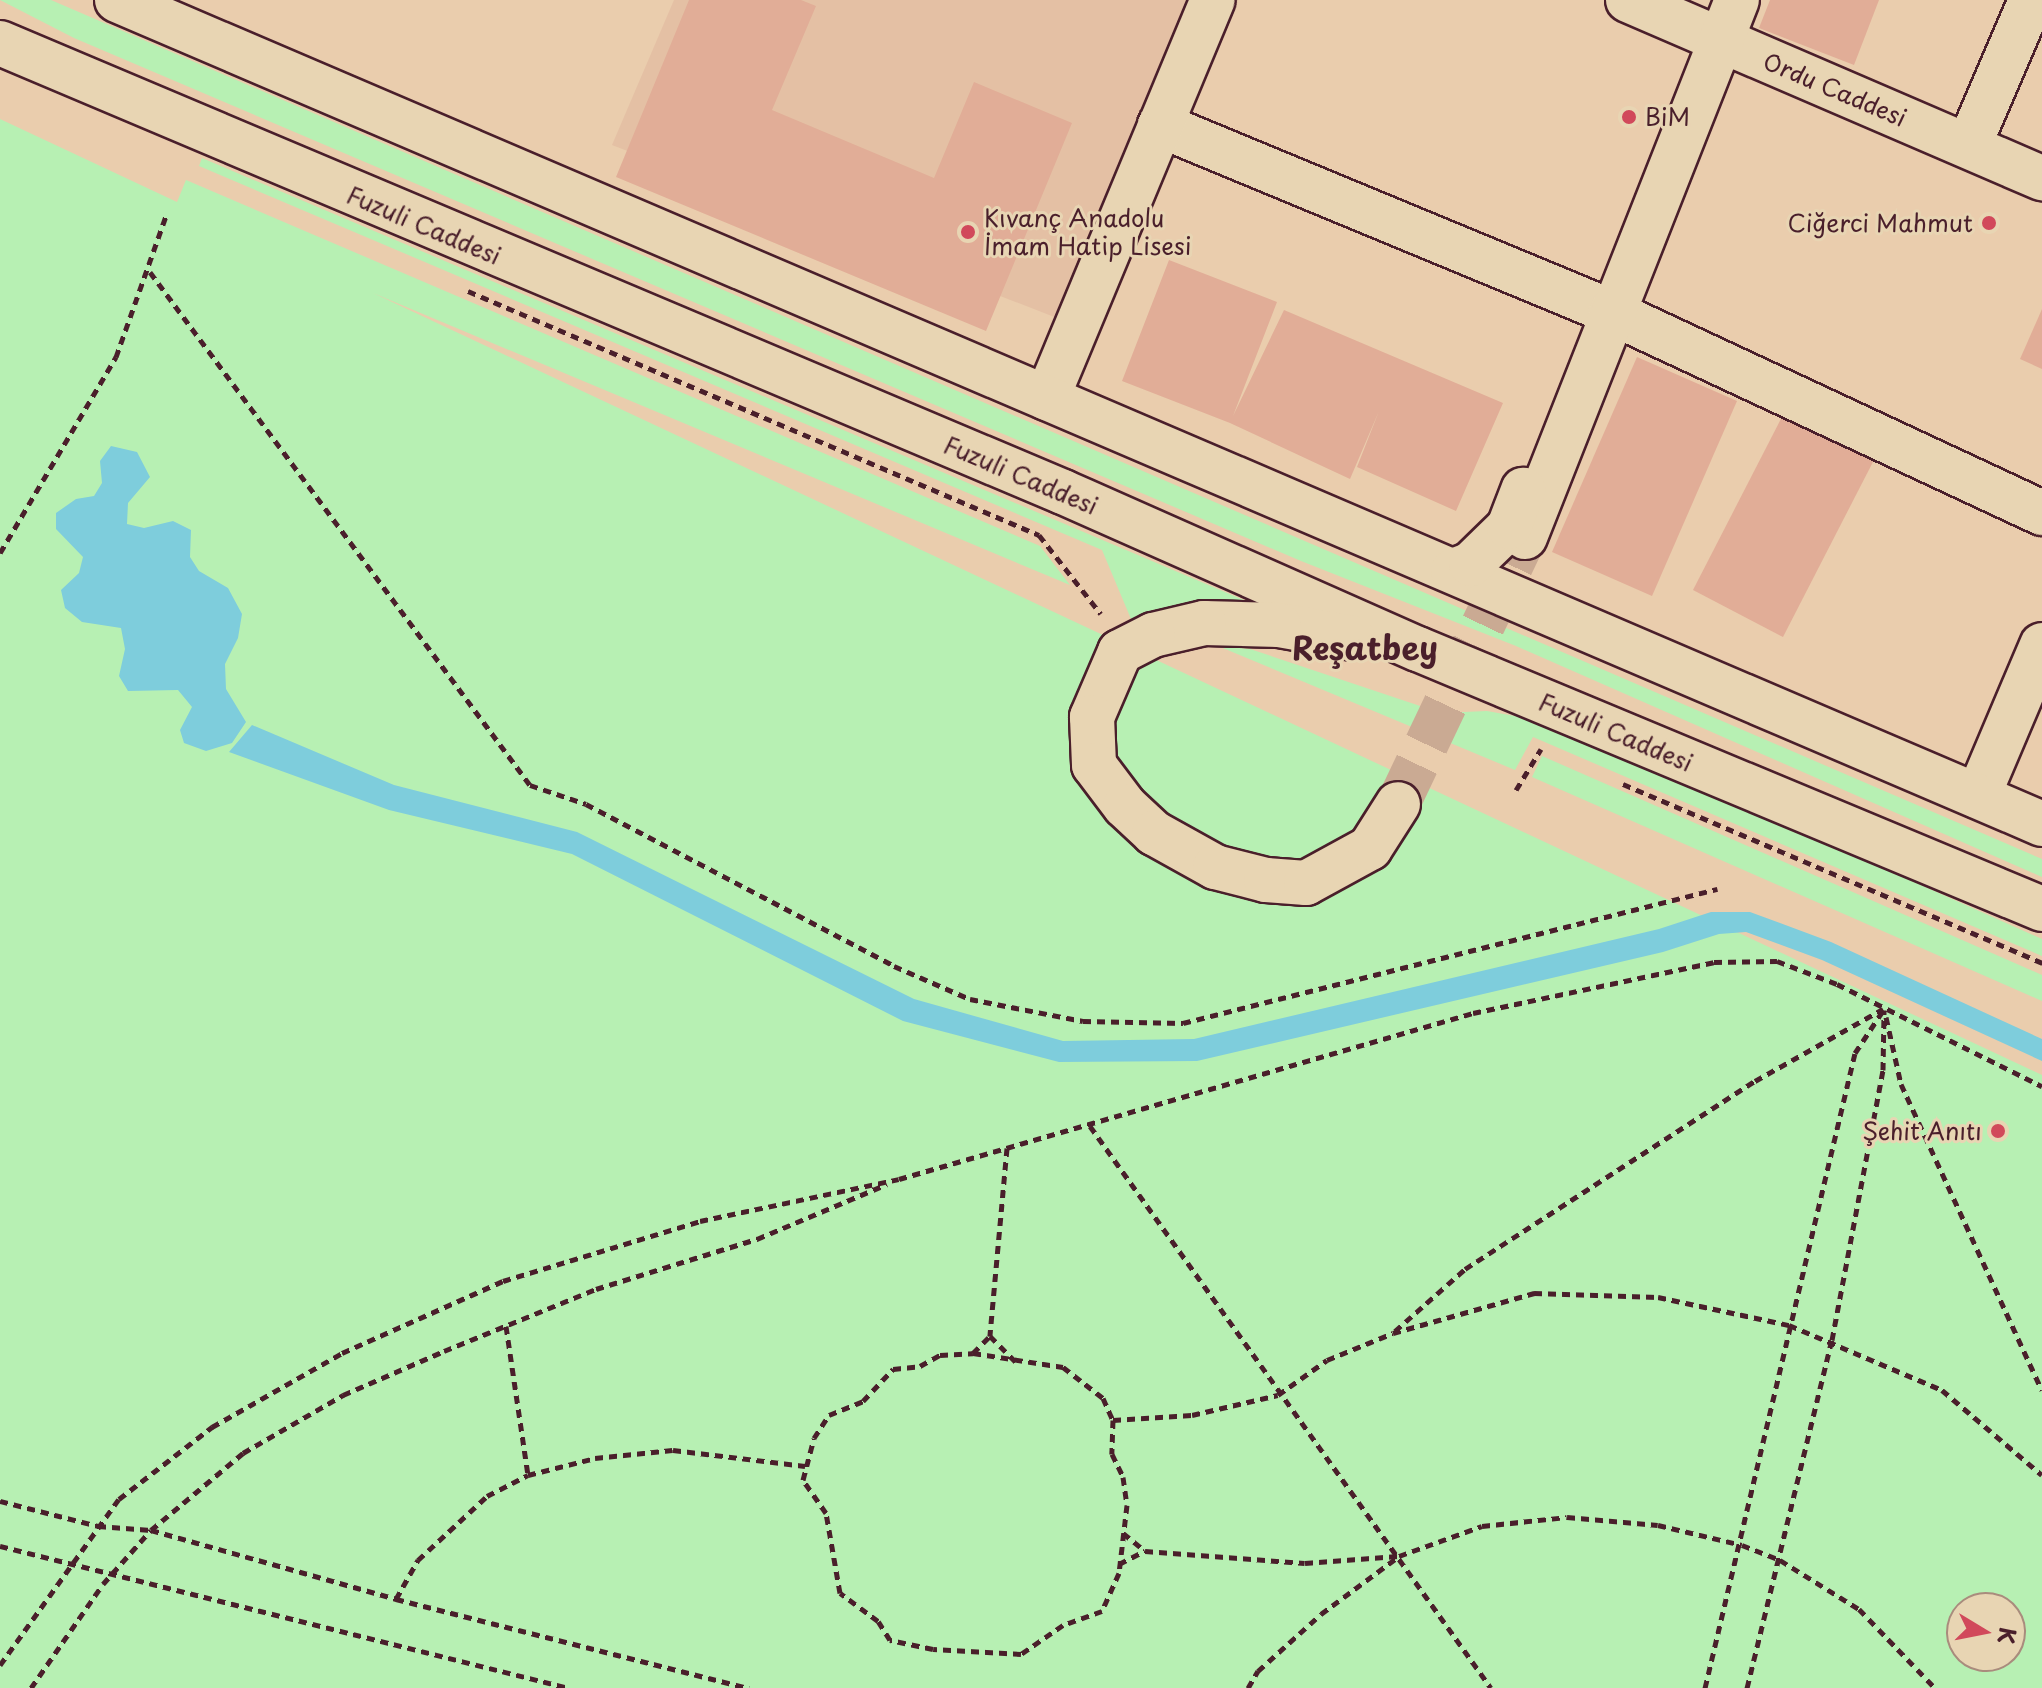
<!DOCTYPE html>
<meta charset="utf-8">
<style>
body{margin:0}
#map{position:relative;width:2042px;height:1688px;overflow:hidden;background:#eacdad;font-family:"Playpen Sans",sans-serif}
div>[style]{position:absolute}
.built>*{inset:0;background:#e4c0a4}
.green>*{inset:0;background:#b7f0b3}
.water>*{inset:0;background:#7ecddc}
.building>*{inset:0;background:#e1ad97}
.secondary-tunnel>*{height:44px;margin-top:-22px;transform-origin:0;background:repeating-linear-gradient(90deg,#caaa93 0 44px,transparent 0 66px)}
.path>*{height:5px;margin-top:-2.5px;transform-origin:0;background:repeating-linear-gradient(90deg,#4a1f2b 0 8px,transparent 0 14px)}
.roads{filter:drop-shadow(2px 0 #4a1f2b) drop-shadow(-2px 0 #4a1f2b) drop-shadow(0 2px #4a1f2b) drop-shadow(0 -2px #4a1f2b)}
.street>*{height:44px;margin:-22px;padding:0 22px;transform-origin:22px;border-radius:22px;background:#e8d5b3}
.secondary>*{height:44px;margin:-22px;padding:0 22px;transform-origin:22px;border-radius:22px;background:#e8d5b3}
.dots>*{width:22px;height:22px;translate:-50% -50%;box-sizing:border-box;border:4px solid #e8d5b3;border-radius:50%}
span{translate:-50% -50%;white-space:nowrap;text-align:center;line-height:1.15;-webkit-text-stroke:6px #e8d5b3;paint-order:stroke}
.street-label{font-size:24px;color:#4a1f2b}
.poi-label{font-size:24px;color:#4a1f2b}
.left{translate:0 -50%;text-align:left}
.right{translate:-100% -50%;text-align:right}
.district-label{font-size:32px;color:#4a1f2b;font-weight:700}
.north{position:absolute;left:1946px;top:1592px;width:80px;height:80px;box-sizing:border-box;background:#e8d5b3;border:2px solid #a98c7d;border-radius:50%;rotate:100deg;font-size:22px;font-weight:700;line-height:32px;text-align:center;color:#4a1f2b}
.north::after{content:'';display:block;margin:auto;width:28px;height:36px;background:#d1495b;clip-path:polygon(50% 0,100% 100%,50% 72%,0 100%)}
</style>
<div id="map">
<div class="built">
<div style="clip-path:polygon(674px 0,1198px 0,1062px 320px,612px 145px)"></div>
</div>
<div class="green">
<div style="clip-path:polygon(0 0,51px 0,2042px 859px,2042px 877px,1516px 646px,1301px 561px,74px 38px)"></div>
<div style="clip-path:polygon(evenodd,0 119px,177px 202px,186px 180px,1040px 546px,1070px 585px,373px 293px,2042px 1075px,2042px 1688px,0 1688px,0 119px,1962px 1608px,2010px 1608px,2010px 1656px,1962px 1656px,1962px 1608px)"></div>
<div style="clip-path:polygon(202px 158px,1310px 628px,1212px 601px,1131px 619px,1102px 550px,199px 166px)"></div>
<div style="clip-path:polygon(1218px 646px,1250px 649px,1441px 713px,1487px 711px,1560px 724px,2042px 939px,2042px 956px,1533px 737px,1515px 770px)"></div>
<div style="clip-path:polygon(1542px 756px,2042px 975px,2042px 1001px,1532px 777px)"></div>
</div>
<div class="water">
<div style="clip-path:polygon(111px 446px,137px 452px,150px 477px,128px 503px,127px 524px,144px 528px,173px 521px,191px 530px,190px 557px,199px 571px,228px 588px,242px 614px,238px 638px,225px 664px,226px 689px,246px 722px,232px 743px,206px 751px,184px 743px,180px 730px,192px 707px,178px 690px,128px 691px,119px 676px,125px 649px,121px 628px,82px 622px,65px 608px,61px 590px,79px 573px,83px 557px,56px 529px,56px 513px,76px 499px,94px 496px,102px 483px,100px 461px)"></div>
<div style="clip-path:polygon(252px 725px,394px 785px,577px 832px,914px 999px,1063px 1041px,1194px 1039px,1659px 929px,1711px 912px,1750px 912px,1831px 942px,2042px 1039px,2042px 1061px,1822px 960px,1746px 932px,1719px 934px,1663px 952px,1197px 1061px,1059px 1062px,903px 1021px,572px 854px,389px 810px,229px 752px)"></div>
</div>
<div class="building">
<div style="clip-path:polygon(689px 0,801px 0,816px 6px,772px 110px,934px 178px,974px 82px,1072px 123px,986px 331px,616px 177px)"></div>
<div style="clip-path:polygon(1770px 0,1879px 0,1854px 65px,1759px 28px)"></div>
<div style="clip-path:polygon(1169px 260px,1277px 302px,1233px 416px,1284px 310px,1503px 403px,1456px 511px,1357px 467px,1379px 411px,1350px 479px,1230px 423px,1122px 381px)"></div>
<div style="clip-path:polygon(2042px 309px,2042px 369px,2020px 359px)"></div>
<div style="clip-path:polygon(1637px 357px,1737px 401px,1652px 596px,1552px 552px)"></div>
<div style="clip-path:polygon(1785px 411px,1875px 458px,1783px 637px,1693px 590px)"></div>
</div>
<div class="secondary-tunnel">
<div style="left:1398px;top:804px;width:296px;rotate:-64.6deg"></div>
</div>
<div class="path">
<div style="left:150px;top:272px;width:638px;rotate:53.47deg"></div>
<div style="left:530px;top:785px;width:59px;rotate:18.7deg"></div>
<div style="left:586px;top:804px;width:348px;rotate:27.7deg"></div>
<div style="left:894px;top:966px;width:83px;rotate:23.5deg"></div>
<div style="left:970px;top:999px;width:115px;rotate:11deg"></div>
<div style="left:1083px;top:1021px;width:100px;rotate:1.1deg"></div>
<div style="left:1183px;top:1023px;width:551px;rotate:-14.09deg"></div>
<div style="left:468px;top:291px;width:621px;rotate:23.14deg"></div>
<div style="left:1039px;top:535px;width:100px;rotate:51.9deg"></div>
<div style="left:0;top:553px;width:228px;rotate:-59.4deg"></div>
<div style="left:116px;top:357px;width:150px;rotate:-70.5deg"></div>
<div style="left:1623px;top:784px;width:456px;rotate:23.1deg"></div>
<div style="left:1516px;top:790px;width:48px;rotate:-58.6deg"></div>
<div style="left:1886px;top:1017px;width:69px;rotate:77.4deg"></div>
<div style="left:1901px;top:1084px;width:337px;rotate:65.3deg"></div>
<div style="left:1090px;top:1126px;width:690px;rotate:54.49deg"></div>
<div style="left:1007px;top:1148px;width:189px;rotate:95.2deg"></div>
<div style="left:990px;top:1336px;width:37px;rotate:45deg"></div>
<div style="left:506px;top:1326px;width:151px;rotate:81.6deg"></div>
<div style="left:1395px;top:1331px;width:94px;rotate:-41.5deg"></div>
<div style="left:1465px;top:1269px;width:346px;rotate:-33deg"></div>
<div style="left:1755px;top:1081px;width:147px;rotate:-29.4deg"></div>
<div style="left:973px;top:1353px;width:91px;rotate:8.8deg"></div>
<div style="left:1063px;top:1367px;width:51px;rotate:37.8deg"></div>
<div style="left:1103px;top:1398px;width:24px;rotate:66deg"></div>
<div style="left:1113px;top:1420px;width:34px;rotate:92deg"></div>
<div style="left:1112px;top:1454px;width:25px;rotate:64deg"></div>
<div style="left:1123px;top:1477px;width:28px;rotate:82deg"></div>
<div style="left:1127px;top:1505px;width:68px;rotate:96.7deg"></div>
<div style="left:1119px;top:1573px;width:42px;rotate:114.1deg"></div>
<div style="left:1102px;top:1611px;width:41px;rotate:160.3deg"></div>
<div style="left:1063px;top:1625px;width:51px;rotate:145.4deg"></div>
<div style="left:1021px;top:1654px;width:88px;rotate:-176.7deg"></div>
<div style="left:933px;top:1649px;width:44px;rotate:-168.2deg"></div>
<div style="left:890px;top:1640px;width:22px;rotate:-122deg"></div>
<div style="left:878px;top:1621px;width:47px;rotate:-143.6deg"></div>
<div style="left:840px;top:1593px;width:81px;rotate:-99.9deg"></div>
<div style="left:826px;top:1513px;width:40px;rotate:-124.9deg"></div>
<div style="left:803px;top:1480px;width:43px;rotate:-75.3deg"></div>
<div style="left:814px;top:1438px;width:27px;rotate:-57deg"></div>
<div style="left:829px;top:1415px;width:37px;rotate:-22deg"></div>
<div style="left:863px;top:1401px;width:44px;rotate:-46.8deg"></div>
<div style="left:893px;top:1369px;width:27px;rotate:-6deg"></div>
<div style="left:920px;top:1366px;width:23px;rotate:-29deg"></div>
<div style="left:940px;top:1355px;width:33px;rotate:-3deg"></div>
<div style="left:973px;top:1353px;width:24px;rotate:-45deg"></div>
<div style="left:1113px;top:1420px;width:79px;rotate:-3.6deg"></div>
<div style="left:1192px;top:1415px;width:88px;rotate:-13.1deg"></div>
<div style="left:1278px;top:1395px;width:60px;rotate:-35.5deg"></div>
<div style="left:1327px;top:1360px;width:71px;rotate:-22.2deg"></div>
<div style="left:1393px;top:1333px;width:147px;rotate:-15.8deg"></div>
<div style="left:1534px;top:1293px;width:124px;rotate:1.8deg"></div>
<div style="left:1658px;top:1297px;width:134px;rotate:12.1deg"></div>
<div style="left:1789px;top:1325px;width:166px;rotate:23deg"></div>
<div style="left:1942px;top:1390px;width:131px;rotate:40.4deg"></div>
<div style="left:0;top:1501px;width:101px;rotate:14.3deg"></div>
<div style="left:98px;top:1526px;width:53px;rotate:4.3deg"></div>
<div style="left:151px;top:1530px;width:255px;rotate:15.7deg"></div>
<div style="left:396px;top:1599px;width:364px;rotate:14.2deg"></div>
<div style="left:1123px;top:1533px;width:28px;rotate:39deg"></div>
<div style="left:1145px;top:1551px;width:160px;rotate:4.3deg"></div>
<div style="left:1305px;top:1563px;width:93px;rotate:-4.3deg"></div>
<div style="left:0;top:1546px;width:586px;rotate:14.01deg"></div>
<div style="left:1119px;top:1564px;width:29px;rotate:-27deg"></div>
<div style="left:396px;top:1599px;width:45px;rotate:-60.6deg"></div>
<div style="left:418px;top:1560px;width:94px;rotate:-42.8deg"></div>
<div style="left:487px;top:1496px;width:46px;rotate:-27.1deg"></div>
<div style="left:528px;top:1475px;width:69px;rotate:-14.2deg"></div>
<div style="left:595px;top:1458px;width:78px;rotate:-5.9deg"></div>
<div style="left:673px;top:1450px;width:133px;rotate:6.9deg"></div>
<div style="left:0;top:1665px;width:204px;rotate:-54.4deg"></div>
<div style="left:119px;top:1499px;width:118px;rotate:-37.7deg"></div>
<div style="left:212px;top:1427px;width:150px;rotate:-29.6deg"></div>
<div style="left:342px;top:1353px;width:176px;rotate:-24.1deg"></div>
<div style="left:503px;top:1281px;width:206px;rotate:-16.9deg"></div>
<div style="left:700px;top:1221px;width:203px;rotate:-11.9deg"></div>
<div style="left:899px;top:1179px;width:598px;rotate:-16.13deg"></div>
<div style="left:1473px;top:1013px;width:246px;rotate:-11.9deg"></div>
<div style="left:1714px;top:962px;width:63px;rotate:-0.9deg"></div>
<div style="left:1777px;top:961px;width:64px;rotate:21deg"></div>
<div style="left:1837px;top:984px;width:229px;rotate:26.5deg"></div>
<div style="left:31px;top:1688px;width:126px;rotate:-55.3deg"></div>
<div style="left:103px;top:1584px;width:72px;rotate:-48.4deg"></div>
<div style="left:151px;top:1530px;width:120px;rotate:-39.9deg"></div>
<div style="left:243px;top:1453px;width:116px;rotate:-30.1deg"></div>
<div style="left:343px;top:1395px;width:110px;rotate:-23.5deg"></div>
<div style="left:444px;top:1351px;width:164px;rotate:-22.2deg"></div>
<div style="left:596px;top:1289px;width:169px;rotate:-17.3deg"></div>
<div style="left:757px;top:1239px;width:141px;rotate:-22.9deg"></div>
<div style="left:1248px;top:1688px;width:20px;rotate:-60deg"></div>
<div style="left:1258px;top:1671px;width:85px;rotate:-42.1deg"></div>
<div style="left:1321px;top:1614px;width:97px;rotate:-36.6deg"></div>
<div style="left:1399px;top:1556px;width:88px;rotate:-19.9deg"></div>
<div style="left:1482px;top:1526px;width:85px;rotate:-6deg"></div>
<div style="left:1567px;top:1517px;width:91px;rotate:5deg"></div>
<div style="left:1658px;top:1525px;width:86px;rotate:13.4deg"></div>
<div style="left:1742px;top:1545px;width:41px;rotate:21.5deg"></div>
<div style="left:1780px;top:1560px;width:93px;rotate:31.8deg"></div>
<div style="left:1859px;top:1609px;width:110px;rotate:46.1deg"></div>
<div style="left:1705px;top:1688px;width:652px;rotate:-76.71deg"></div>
<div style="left:1855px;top:1053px;width:53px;rotate:-56.6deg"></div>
<div style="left:1747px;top:1688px;width:358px;rotate:-76.3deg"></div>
<div style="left:1832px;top:1340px;width:275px;rotate:-79.3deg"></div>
<div style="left:1883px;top:1070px;width:60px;rotate:-89deg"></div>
</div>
<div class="roads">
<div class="street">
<div style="left:1160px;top:125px;width:488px;rotate:22.5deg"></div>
<div style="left:1611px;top:312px;width:476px;rotate:25deg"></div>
<div style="left:1969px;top:145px;width:158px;rotate:-66.8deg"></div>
<div style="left:1047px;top:398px;width:431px;rotate:-67.4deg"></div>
<div style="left:1978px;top:796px;width:164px;rotate:-67deg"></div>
</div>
<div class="secondary">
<div style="left:117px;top:0;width:2094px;rotate:23.17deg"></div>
<div style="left:1628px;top:0;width:451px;rotate:23.3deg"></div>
<div style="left:0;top:43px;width:1154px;rotate:22.9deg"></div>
<div style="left:1063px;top:492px;width:388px;rotate:23.9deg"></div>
<div style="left:1418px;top:649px;width:676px;rotate:22.62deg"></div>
<div style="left:1525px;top:537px;width:577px;rotate:-68.46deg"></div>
<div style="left:1453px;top:571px;width:19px;rotate:-21deg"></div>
<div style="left:1471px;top:564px;width:53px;rotate:-44.2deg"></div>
<div style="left:1509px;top:527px;width:40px;rotate:-69deg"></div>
<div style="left:1353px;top:638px;width:75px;rotate:-170deg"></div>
<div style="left:1279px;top:625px;width:75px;rotate:-178.5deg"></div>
<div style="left:1204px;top:623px;width:52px;rotate:166.8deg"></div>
<div style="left:1153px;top:635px;width:37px;rotate:153deg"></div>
<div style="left:1120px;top:652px;width:71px;rotate:113.3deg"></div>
<div style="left:1092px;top:717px;width:48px;rotate:87.6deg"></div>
<div style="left:1094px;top:765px;width:51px;rotate:52.9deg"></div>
<div style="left:1125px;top:806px;width:40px;rotate:43deg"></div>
<div style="left:1154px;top:833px;width:70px;rotate:29.1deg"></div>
<div style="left:1215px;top:867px;width:53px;rotate:14.3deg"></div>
<div style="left:1266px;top:880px;width:40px;rotate:4.3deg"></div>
<div style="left:1306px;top:883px;width:73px;rotate:-28.7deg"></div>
<div style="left:1370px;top:848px;width:52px;rotate:-57.5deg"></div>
</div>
</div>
<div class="dots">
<div style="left:1629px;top:117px;background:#d1495b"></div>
<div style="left:1989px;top:223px;background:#d1495b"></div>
<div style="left:968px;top:232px;background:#d1495b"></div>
<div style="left:1998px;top:1131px;background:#d1495b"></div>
</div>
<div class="street-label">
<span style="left:1835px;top:89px;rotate:23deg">Ordu Caddesi</span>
<span style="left:424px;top:225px;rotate:23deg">Fuzuli Caddesi</span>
<span style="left:1021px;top:475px;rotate:23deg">Fuzuli Caddesi</span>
<span style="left:1616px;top:732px;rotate:23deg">Fuzuli Caddesi</span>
</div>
<div class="poi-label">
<span class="left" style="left:1645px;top:117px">BiM</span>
<span class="left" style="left:984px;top:232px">Kıvanç Anadolu<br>İmam Hatip Lisesi</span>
<span class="right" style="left:1973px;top:223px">Ciğerci Mahmut</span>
<span class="right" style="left:1982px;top:1131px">Şehit Anıtı</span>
</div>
<div class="district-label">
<span style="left:1365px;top:647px">Reşatbey</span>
</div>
<div class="north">K</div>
</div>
